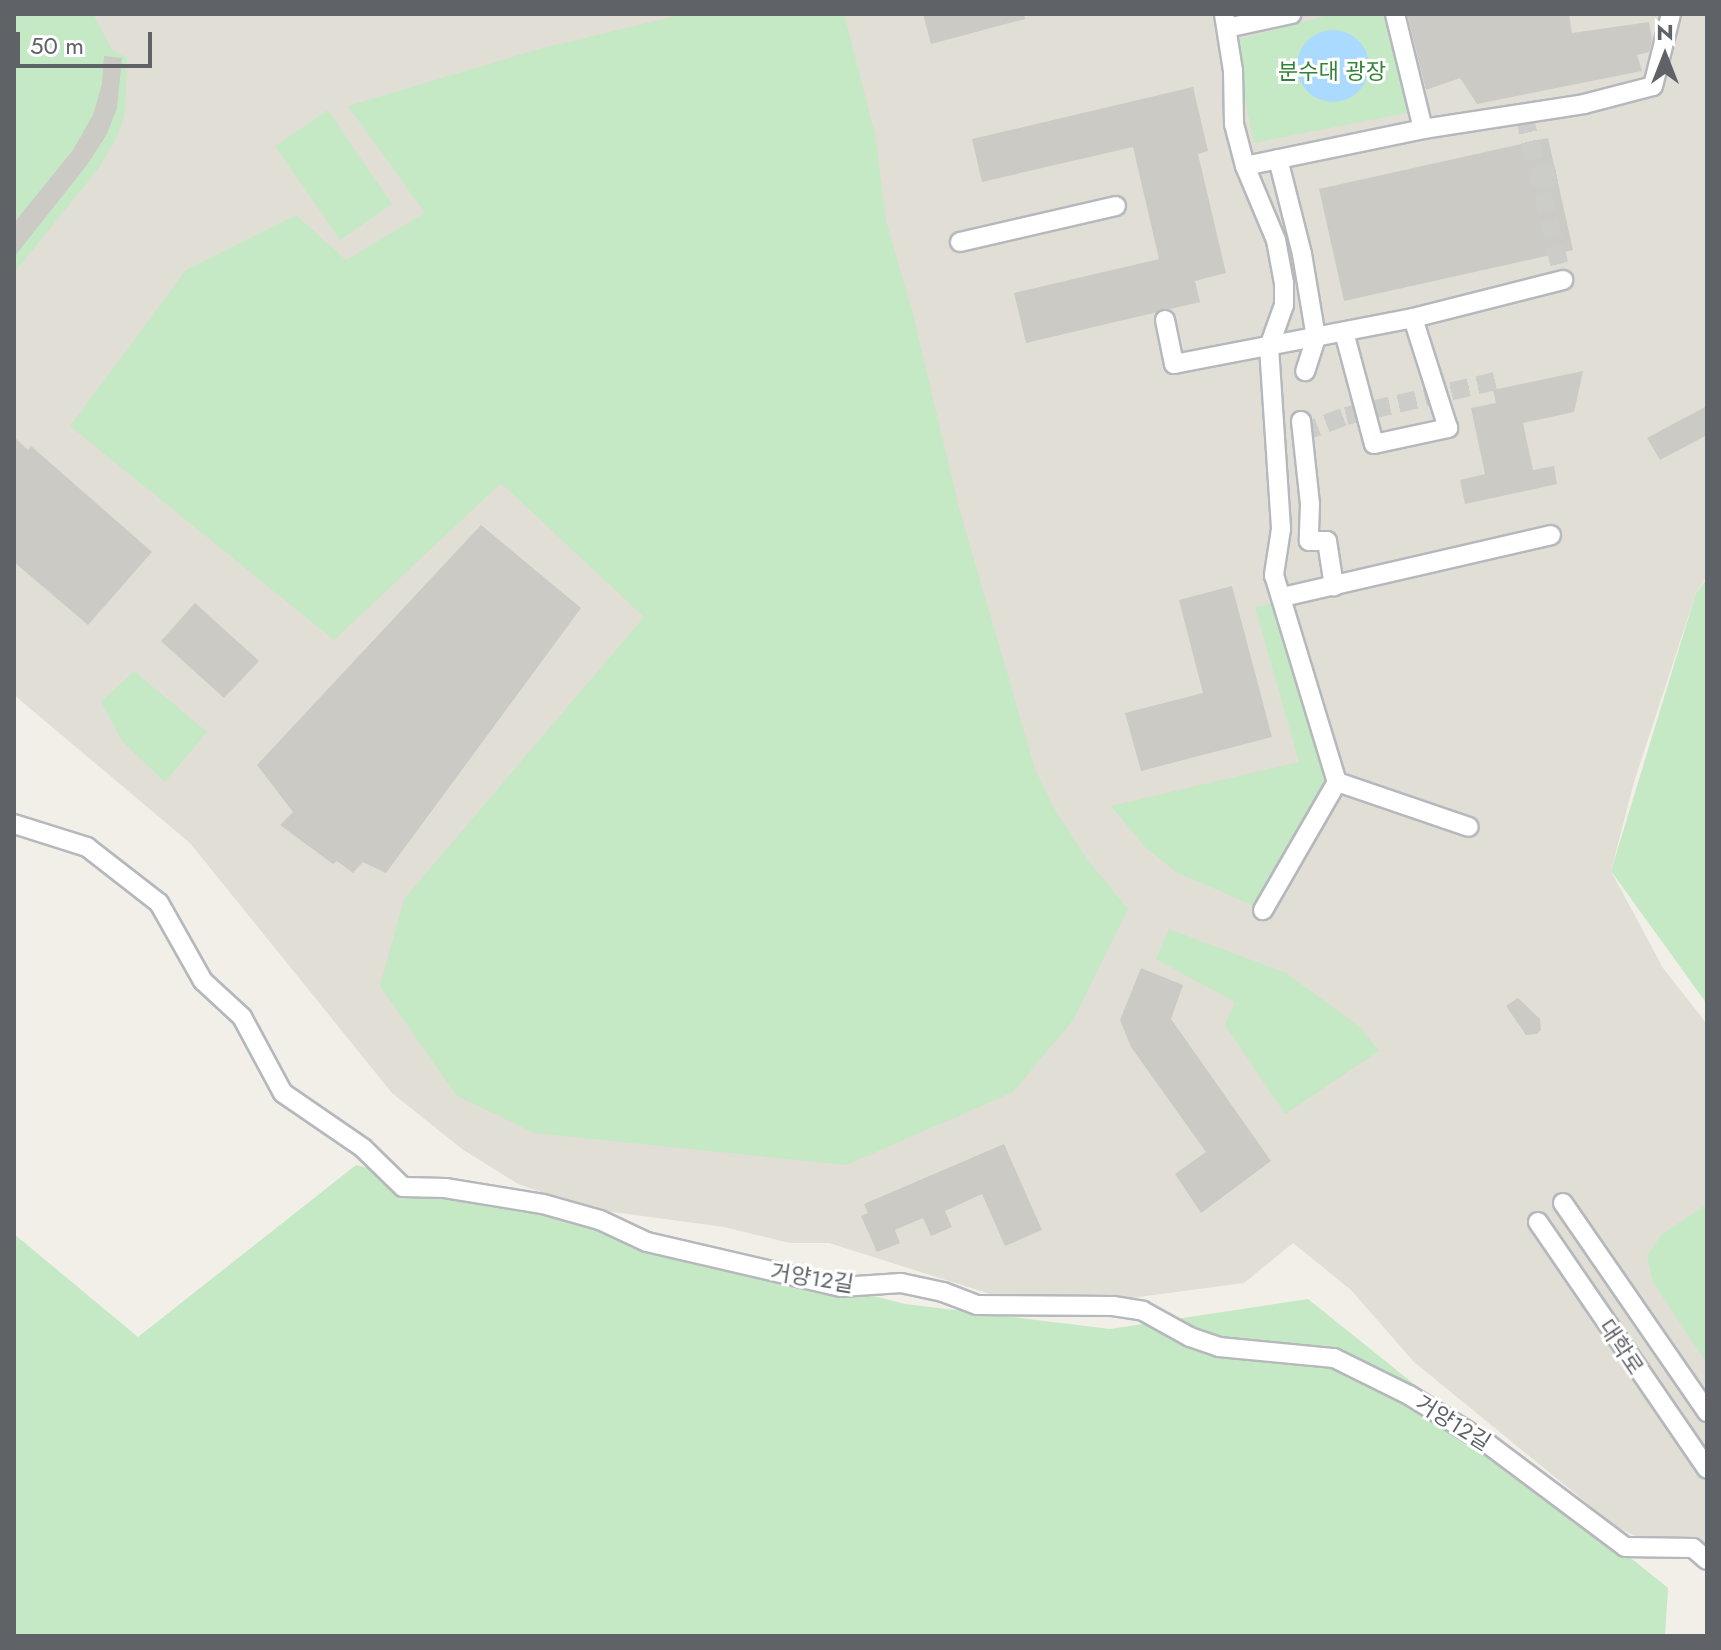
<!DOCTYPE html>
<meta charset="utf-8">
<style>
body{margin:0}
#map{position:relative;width:1721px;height:1650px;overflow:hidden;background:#f1efe8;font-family:Jost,"Noto Sans KR",sans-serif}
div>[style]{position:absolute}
.education>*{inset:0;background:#e1ded6}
.green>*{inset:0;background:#c5e8c5}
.water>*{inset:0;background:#aadaff}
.round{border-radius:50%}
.building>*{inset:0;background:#cccac5}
.minor-tunnel>*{height:18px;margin-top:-9px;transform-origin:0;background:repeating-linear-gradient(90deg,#ccccc8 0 18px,transparent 0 27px)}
.roads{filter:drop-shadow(2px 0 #b5b8bc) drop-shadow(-2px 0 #b5b8bc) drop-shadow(0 2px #b5b8bc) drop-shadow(0 -2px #b5b8bc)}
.minor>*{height:18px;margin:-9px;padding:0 9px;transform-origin:9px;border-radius:9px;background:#fff}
span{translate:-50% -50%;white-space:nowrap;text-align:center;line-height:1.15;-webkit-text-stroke:6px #fff;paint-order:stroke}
.park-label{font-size:22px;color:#348238}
.street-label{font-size:22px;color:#5f6368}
.frame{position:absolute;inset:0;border:16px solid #5f6368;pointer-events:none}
.north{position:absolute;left:1625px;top:16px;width:80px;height:80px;-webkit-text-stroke:6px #fff;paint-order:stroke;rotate:0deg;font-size:22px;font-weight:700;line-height:32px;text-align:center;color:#5f6368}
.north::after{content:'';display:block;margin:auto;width:28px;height:36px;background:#5f6368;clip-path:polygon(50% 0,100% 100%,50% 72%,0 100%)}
.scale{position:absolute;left:16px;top:32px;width:136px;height:36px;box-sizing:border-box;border:4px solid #5f6368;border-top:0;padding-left:10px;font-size:24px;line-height:28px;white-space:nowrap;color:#5f6368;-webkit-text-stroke:6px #fff;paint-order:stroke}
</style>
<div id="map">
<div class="education">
<div style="clip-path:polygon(14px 14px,1707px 14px,1707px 576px,1696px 593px,1634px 782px,1611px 871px,1663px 968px,1707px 1024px,1707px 1547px,1694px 1539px,1649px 1542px,1616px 1527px,1414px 1362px,1351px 1290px,1293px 1243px,1244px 1283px,1041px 1310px,829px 1243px,790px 1243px,724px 1227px,591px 1209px,518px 1184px,462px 1149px,392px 1093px,190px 843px,14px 695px)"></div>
</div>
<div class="green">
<div style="clip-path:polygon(14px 14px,93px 14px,112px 50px,127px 58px,125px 114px,116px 139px,98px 169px,14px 273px)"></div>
<div style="clip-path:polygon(684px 14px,844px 14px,875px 134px,886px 221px,913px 314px,959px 508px,1035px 769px,1055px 810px,1087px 859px,1128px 909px,1073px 1020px,1013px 1092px,846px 1165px,534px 1133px,456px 1095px,380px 986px,404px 899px,644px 617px,501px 483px,334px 640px,70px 426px,186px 270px,296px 215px,346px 260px,425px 213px,348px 106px,539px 49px)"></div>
<div style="clip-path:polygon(1347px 14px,1391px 14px,1411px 112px,1254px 143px,1233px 41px,1325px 16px)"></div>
<div style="clip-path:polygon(328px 110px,392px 204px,340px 240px,275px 146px)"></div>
<div style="clip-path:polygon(1707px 578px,1707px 1004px,1611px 871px,1696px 593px)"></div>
<div style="clip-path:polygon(1283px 601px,1331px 782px,1259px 905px,1254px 906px,1176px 872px,1144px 846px,1111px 806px,1299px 762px,1255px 607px)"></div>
<div style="clip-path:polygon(134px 671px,207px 732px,165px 782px,122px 741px,101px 702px)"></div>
<div style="clip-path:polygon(1169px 929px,1286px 973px,1360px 1027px,1379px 1051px,1285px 1114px,1225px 1025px,1235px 1002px,1156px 959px)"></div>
<div style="clip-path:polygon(356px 1165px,905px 1304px,1110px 1329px,1308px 1299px,1668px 1588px,1665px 1636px,14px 1636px,14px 1234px,138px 1337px)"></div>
<div style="clip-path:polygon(1707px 1204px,1707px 1364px,1653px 1282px,1647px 1256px,1662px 1234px)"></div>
</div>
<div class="water">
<div class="round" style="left:1297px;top:30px;width:72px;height:72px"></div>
</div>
<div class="building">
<div style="clip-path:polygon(923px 14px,1024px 14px,1025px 19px,931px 44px)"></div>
<div style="clip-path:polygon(1407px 14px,1569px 14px,1572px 33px,1649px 22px,1652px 40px,1649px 52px,1637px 55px,1642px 71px,1477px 104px,1460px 78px,1426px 90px)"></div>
<div style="clip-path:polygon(104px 56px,122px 58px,117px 108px,107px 134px,87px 165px,14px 257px,14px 223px,73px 150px,93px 115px,102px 84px)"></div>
<div style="clip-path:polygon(1193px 87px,1208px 151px,1198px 154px,1226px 273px,1195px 281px,1200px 302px,1026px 343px,1014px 293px,1159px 259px,1133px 147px,982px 182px,972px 139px)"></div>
<div style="clip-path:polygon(1548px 138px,1573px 250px,1344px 301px,1319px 189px)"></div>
<div style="clip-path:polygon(1583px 371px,1574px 412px,1523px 423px,1533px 470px,1554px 466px,1557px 484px,1465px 504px,1460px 480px,1485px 474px,1471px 408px,1496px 403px,1493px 390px)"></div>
<div style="clip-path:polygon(1707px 406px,1707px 435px,1660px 460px,1647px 438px)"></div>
<div style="clip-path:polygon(14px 437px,28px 450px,31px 446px,152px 552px,88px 625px,14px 562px)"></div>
<div style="clip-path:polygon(481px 525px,581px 608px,386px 873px,363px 862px,353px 873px,337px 861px,333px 864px,280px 825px,293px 812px,257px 765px)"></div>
<div style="clip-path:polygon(1232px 586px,1272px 737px,1141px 771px,1125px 713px,1203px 693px,1179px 600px)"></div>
<div style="clip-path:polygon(195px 603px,259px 661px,224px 698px,161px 641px)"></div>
<div style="clip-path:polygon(1141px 968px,1183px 985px,1171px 1019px,1271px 1161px,1201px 1213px,1175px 1174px,1206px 1152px,1131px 1047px,1120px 1020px)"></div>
<div style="clip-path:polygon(1518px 998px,1540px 1019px,1541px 1030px,1537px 1034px,1526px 1035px,1506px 1006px)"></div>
<div style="clip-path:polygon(1004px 1144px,1042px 1230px,1005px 1246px,982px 1194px,945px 1211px,952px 1227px,931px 1236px,923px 1218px,895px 1230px,900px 1243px,877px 1252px,861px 1216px,868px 1213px,864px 1204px)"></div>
</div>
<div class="minor-tunnel">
<div style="left:1524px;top:115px;width:170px;rotate:76.7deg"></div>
<div style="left:1539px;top:178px;width:21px;rotate:-11deg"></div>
<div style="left:1301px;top:433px;width:48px;rotate:-20.7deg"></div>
<div style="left:1346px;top:416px;width:157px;rotate:-13.2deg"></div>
</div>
<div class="roads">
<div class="minor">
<div style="left:1224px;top:14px;width:58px;rotate:81deg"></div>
<div style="left:1233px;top:71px;width:53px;rotate:88.9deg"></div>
<div style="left:1234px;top:124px;width:43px;rotate:75.3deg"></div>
<div style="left:1245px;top:166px;width:80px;rotate:67.3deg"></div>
<div style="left:1276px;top:240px;width:44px;rotate:79.5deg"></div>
<div style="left:1284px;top:283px;width:22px;rotate:90deg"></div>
<div style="left:1284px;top:305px;width:45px;rotate:109.7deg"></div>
<div style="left:1269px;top:347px;width:182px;rotate:86.2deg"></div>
<div style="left:1281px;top:529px;width:47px;rotate:98.7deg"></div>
<div style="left:1274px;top:575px;width:216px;rotate:73.1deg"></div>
<div style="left:1337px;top:782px;width:148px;rotate:120deg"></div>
<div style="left:1395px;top:14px;width:118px;rotate:76.3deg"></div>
<div style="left:1227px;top:28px;width:66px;rotate:-12.2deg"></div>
<div style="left:1278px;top:159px;width:98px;rotate:75.8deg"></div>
<div style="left:1302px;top:254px;width:85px;rotate:80.5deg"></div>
<div style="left:1316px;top:338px;width:35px;rotate:108deg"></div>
<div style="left:1245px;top:166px;width:182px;rotate:-11.7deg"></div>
<div style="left:1423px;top:129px;width:163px;rotate:-8.8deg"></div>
<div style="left:1584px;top:104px;width:71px;rotate:-14.6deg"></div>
<div style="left:1653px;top:86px;width:74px;rotate:-76deg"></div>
<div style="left:960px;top:242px;width:160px;rotate:-13deg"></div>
<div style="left:1165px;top:320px;width:45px;rotate:78.4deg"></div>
<div style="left:1174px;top:364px;width:243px;rotate:-10.9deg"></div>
<div style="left:1413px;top:318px;width:155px;rotate:-14.2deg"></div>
<div style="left:1344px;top:332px;width:116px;rotate:75deg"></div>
<div style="left:1374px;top:444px;width:76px;rotate:-12.2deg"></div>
<div style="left:1448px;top:428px;width:115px;rotate:-107.7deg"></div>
<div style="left:1301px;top:421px;width:83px;rotate:83.8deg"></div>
<div style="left:1310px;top:504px;width:37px;rotate:92deg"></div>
<div style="left:1309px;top:541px;width:18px"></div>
<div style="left:1327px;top:541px;width:46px;rotate:81.2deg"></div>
<div style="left:1283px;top:597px;width:275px;rotate:-13deg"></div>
<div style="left:1337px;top:782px;width:139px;rotate:18.8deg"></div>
<div style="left:14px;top:824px;width:77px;rotate:17.5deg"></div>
<div style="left:87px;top:847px;width:91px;rotate:37.9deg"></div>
<div style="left:159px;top:903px;width:90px;rotate:60.6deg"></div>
<div style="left:203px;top:981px;width:53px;rotate:42.7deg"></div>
<div style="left:242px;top:1017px;width:86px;rotate:61.7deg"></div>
<div style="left:283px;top:1093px;width:97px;rotate:34.5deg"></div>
<div style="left:363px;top:1148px;width:56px;rotate:44.3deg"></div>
<div style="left:403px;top:1187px;width:42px;rotate:1.4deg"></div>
<div style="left:445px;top:1188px;width:99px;rotate:9.3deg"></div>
<div style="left:543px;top:1204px;width:59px;rotate:15.7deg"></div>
<div style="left:600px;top:1220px;width:52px;rotate:25.1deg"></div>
<div style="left:647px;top:1242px;width:199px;rotate:13.1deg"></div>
<div style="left:841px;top:1287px;width:60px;rotate:-3.8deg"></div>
<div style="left:901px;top:1283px;width:43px;rotate:12.1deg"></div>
<div style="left:943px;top:1292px;width:36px;rotate:21deg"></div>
<div style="left:977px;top:1305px;width:136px;rotate:0.4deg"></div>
<div style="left:1113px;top:1306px;width:30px;rotate:9deg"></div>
<div style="left:1143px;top:1311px;width:54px;rotate:29deg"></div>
<div style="left:1190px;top:1337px;width:31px;rotate:19deg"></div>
<div style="left:1219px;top:1347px;width:116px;rotate:5.5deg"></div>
<div style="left:1334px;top:1358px;width:84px;rotate:26.3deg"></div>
<div style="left:1409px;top:1395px;width:93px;rotate:31.8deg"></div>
<div style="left:1488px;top:1444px;width:171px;rotate:36.9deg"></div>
<div style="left:1625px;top:1547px;width:68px;rotate:0.8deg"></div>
<div style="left:1693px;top:1548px;width:18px;rotate:41deg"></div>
<div style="left:1563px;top:1203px;width:254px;rotate:55.4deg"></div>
<div style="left:1538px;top:1222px;width:299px;rotate:55.6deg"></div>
</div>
</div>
<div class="park-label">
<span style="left:1332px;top:72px">분수대 광장</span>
</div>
<div class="street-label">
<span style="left:812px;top:1278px;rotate:9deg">거양12길</span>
<span style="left:1621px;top:1347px;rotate:56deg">대학로</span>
<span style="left:1453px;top:1423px;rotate:32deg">거양12길</span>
</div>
<div class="frame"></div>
<div class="north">N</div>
<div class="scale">50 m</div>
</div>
